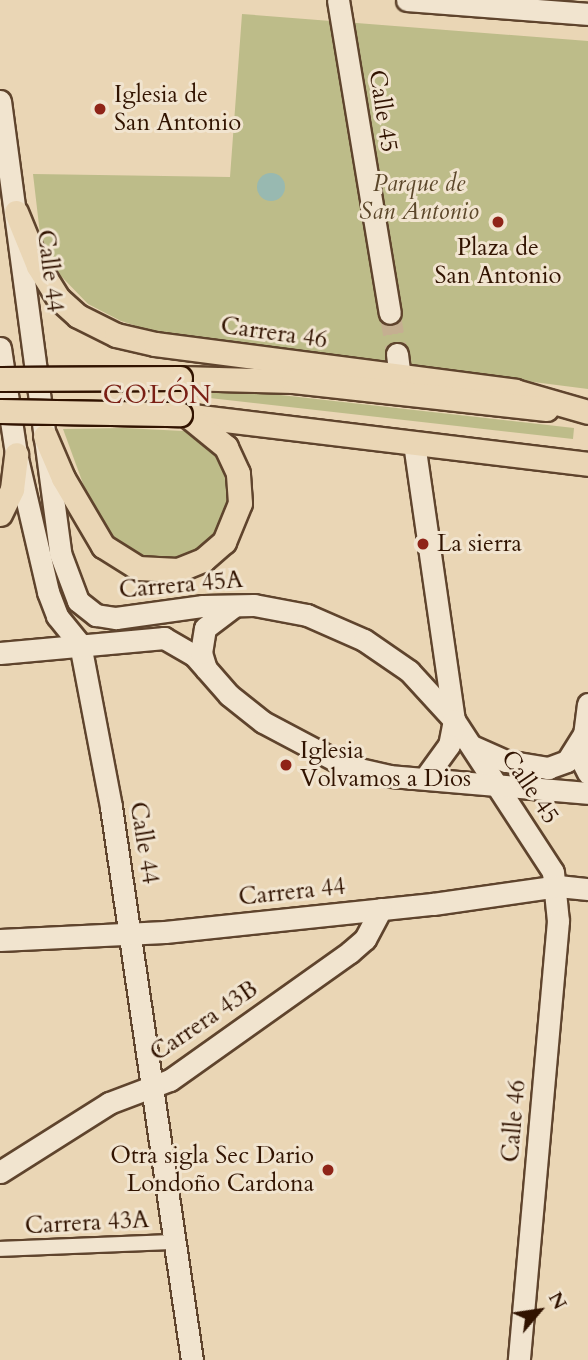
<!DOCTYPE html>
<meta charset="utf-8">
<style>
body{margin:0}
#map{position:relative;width:588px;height:1360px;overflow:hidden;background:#ead6b5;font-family:Cardo,serif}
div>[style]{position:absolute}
.green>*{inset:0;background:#bdbc89}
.water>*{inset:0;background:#98b9b1}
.round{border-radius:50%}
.secondary-tunnel>*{height:21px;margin-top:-10.5px;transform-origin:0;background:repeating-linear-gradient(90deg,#c5af91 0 21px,transparent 0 31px)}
.roads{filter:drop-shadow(2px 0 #5f442d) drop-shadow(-2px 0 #5f442d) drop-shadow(0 2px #5f442d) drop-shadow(0 -2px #5f442d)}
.street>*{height:14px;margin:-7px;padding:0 7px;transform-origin:7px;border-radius:7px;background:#f1e4cf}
.secondary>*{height:21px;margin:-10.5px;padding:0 10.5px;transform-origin:10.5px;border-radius:10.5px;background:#f1e4cf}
.primary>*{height:23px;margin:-11.5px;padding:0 11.5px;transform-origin:11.5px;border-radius:11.5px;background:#ead6b5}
.bridges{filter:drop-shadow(2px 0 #311300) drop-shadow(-2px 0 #311300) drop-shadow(0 2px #311300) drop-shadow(0 -2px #311300)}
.primary-bridge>*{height:23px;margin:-11.5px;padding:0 11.5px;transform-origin:11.5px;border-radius:11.5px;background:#ead6b5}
.dots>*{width:19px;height:19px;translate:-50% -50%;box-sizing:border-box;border:4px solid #f1e4cf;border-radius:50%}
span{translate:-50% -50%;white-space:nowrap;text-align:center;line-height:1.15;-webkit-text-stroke:6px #f1e4cf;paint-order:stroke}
.poi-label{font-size:24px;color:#311300}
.left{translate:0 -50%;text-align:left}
.right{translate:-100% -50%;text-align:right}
.street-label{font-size:24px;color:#311300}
.park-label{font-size:24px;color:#5b4629;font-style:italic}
.neighbourhood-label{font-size:26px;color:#7a1f14;letter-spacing:2px}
.north{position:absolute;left:504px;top:1276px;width:70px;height:70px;-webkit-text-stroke:5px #f1e4cf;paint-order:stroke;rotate:61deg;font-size:19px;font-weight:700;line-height:28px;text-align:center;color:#311300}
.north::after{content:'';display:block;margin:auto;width:24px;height:32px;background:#311300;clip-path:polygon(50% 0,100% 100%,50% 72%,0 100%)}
</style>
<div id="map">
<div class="green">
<div style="clip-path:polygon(242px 14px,588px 41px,588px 389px,161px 334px,121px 321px,88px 304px,58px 273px,40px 234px,33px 174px,230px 177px)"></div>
<div style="clip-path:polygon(184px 384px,574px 428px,573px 439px,183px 395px)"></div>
<div style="clip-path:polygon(123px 428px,184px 431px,214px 452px,232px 481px,229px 518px,204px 550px,164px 571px,116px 544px,96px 519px,63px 429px)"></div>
</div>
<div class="water">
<div class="round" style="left:257px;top:173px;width:28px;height:28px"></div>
</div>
<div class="secondary-tunnel">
<div style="left:390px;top:313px;width:42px;rotate:80.3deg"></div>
</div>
<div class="roads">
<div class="street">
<div style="left:0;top:1249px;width:177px;rotate:-2.3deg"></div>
</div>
<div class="secondary">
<div style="left:338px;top:0;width:317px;rotate:80.6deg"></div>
<div style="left:407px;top:0;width:182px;rotate:4.4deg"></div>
<div style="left:0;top:101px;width:456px;rotate:82.4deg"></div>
<div style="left:60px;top:553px;width:51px;rotate:69.4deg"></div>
<div style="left:78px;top:601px;width:23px;rotate:38deg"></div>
<div style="left:96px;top:615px;width:20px;rotate:9deg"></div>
<div style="left:116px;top:618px;width:88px;rotate:-7.9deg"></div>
<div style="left:203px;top:606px;width:51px;rotate:-1.1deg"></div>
<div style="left:254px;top:605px;width:54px;rotate:10.7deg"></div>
<div style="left:307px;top:615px;width:62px;rotate:23.7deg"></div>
<div style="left:364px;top:640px;width:55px;rotate:34.6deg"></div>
<div style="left:409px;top:671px;width:67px;rotate:47.4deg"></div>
<div style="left:454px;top:720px;width:181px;rotate:56.9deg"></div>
<div style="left:553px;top:872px;width:49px;rotate:84.2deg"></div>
<div style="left:558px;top:921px;width:441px;rotate:95.1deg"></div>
<div style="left:0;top:348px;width:107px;rotate:81.4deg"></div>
<div style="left:16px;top:454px;width:142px;rotate:76.9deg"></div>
<div style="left:48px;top:592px;width:26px;rotate:69deg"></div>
<div style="left:57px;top:616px;width:36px;rotate:51deg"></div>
<div style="left:80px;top:644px;width:166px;rotate:79.2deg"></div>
<div style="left:111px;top:807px;width:559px;rotate:81.67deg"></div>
<div style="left:397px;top:354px;width:23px;rotate:83deg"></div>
<div style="left:414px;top:443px;width:280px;rotate:81.8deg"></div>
<div style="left:454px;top:720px;width:25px;rotate:101deg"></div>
<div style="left:449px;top:745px;width:41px;rotate:126deg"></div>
<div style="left:0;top:653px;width:165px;rotate:-5.2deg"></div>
<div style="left:164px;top:638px;width:34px;rotate:30deg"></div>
<div style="left:194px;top:655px;width:53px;rotate:48.8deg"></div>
<div style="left:229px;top:695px;width:43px;rotate:38.5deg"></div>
<div style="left:263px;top:722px;width:94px;rotate:27.9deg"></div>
<div style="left:346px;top:766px;width:45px;rotate:12.8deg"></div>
<div style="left:390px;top:776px;width:199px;rotate:4.9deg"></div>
<div style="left:206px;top:669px;width:17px;rotate:-107deg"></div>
<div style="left:201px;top:653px;width:25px;rotate:-81deg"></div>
<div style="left:205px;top:628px;width:36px;rotate:-37deg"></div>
<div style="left:588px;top:704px;width:55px;rotate:97.3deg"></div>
<div style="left:581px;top:759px;width:16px;rotate:63deg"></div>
<div style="left:472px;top:746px;width:37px;rotate:24deg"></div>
<div style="left:506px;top:761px;width:43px;rotate:9.5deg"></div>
<div style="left:548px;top:768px;width:20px;rotate:-20deg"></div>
<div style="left:567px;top:761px;width:31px;rotate:-58deg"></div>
<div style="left:0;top:940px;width:165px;rotate:-2.8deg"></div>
<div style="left:165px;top:932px;width:269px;rotate:-6deg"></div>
<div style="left:433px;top:904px;width:126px;rotate:-8.2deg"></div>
<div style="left:558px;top:886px;width:30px;rotate:6deg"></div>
<div style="left:0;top:1172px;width:129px;rotate:-32.3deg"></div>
<div style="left:109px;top:1103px;width:65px;rotate:-20.7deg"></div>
<div style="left:170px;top:1080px;width:221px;rotate:-35.4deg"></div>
<div style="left:350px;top:952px;width:20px;rotate:-41deg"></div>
<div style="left:365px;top:939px;width:34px;rotate:-62deg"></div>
</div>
<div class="primary">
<div style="left:16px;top:212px;width:58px;rotate:67.8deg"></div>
<div style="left:38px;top:266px;width:39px;rotate:58deg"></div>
<div style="left:59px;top:299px;width:25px;rotate:42deg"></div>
<div style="left:78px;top:316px;width:42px;rotate:26.6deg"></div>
<div style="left:116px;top:335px;width:40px;rotate:13deg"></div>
<div style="left:155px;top:344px;width:363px;rotate:7.4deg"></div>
<div style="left:515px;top:391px;width:76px;rotate:16deg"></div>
<div style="left:180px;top:378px;width:113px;rotate:1.5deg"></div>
<div style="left:293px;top:381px;width:255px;rotate:6.3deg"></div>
<div style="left:192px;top:416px;width:399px;rotate:6.9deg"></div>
<div style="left:45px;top:436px;width:46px;rotate:66.8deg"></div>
<div style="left:63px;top:478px;width:79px;rotate:59.5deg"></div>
<div style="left:103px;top:546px;width:41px;rotate:32.2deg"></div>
<div style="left:138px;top:568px;width:40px;rotate:2.9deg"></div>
<div style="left:178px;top:570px;width:27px;rotate:-22deg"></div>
<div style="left:203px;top:560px;width:28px;rotate:-41deg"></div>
<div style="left:224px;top:542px;width:42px;rotate:-67.7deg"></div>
<div style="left:240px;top:503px;width:30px;rotate:-94deg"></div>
<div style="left:238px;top:473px;width:29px;rotate:-115deg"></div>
<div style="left:226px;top:447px;width:49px;rotate:-140.8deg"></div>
<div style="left:0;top:514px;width:28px;rotate:-64deg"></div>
<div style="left:12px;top:489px;width:35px;rotate:-83deg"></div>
</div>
</div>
<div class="bridges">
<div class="primary-bridge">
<div style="left:0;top:379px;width:180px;rotate:-0.3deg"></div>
<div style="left:0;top:411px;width:180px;rotate:1deg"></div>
</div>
</div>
<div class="dots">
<div style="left:100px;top:109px;background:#8f2418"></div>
<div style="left:498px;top:222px;background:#8f2418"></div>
<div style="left:423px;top:544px;background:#8f2418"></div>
<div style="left:286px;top:765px;background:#8f2418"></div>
<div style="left:328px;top:1170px;background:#8f2418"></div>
</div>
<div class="poi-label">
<span class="left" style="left:114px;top:109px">Iglesia de<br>San Antonio</span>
<span style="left:498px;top:262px">Plaza de<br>San Antonio</span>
<span class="left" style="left:437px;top:544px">La sierra</span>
<span class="left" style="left:300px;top:765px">Iglesia<br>Volvamos a Dios</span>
<span class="right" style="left:314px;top:1170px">Otra sigla Sec Dario<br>Londoño Cardona</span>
</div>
<div class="street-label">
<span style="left:383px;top:111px;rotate:81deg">Calle 45</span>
<span style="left:50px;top:271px;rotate:83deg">Calle 44</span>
<span style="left:274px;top:333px;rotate:8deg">Carrera 46</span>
<span style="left:181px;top:585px;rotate:-5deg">Carrera 45A</span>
<span style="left:530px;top:787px;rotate:56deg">Calle 45</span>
<span style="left:144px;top:843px;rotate:81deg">Calle 44</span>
<span style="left:292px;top:892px;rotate:-6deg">Carrera 44</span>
<span style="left:204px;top:1021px;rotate:-34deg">Carrera 43B</span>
<span style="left:514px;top:1121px;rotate:-85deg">Calle 46</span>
<span style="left:87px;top:1223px;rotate:-3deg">Carrera 43A</span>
</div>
<div class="park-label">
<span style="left:419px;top:198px">Parque de<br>San Antonio</span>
</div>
<div class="neighbourhood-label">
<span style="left:158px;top:395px">COLÓN</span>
</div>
<div class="north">N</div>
</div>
